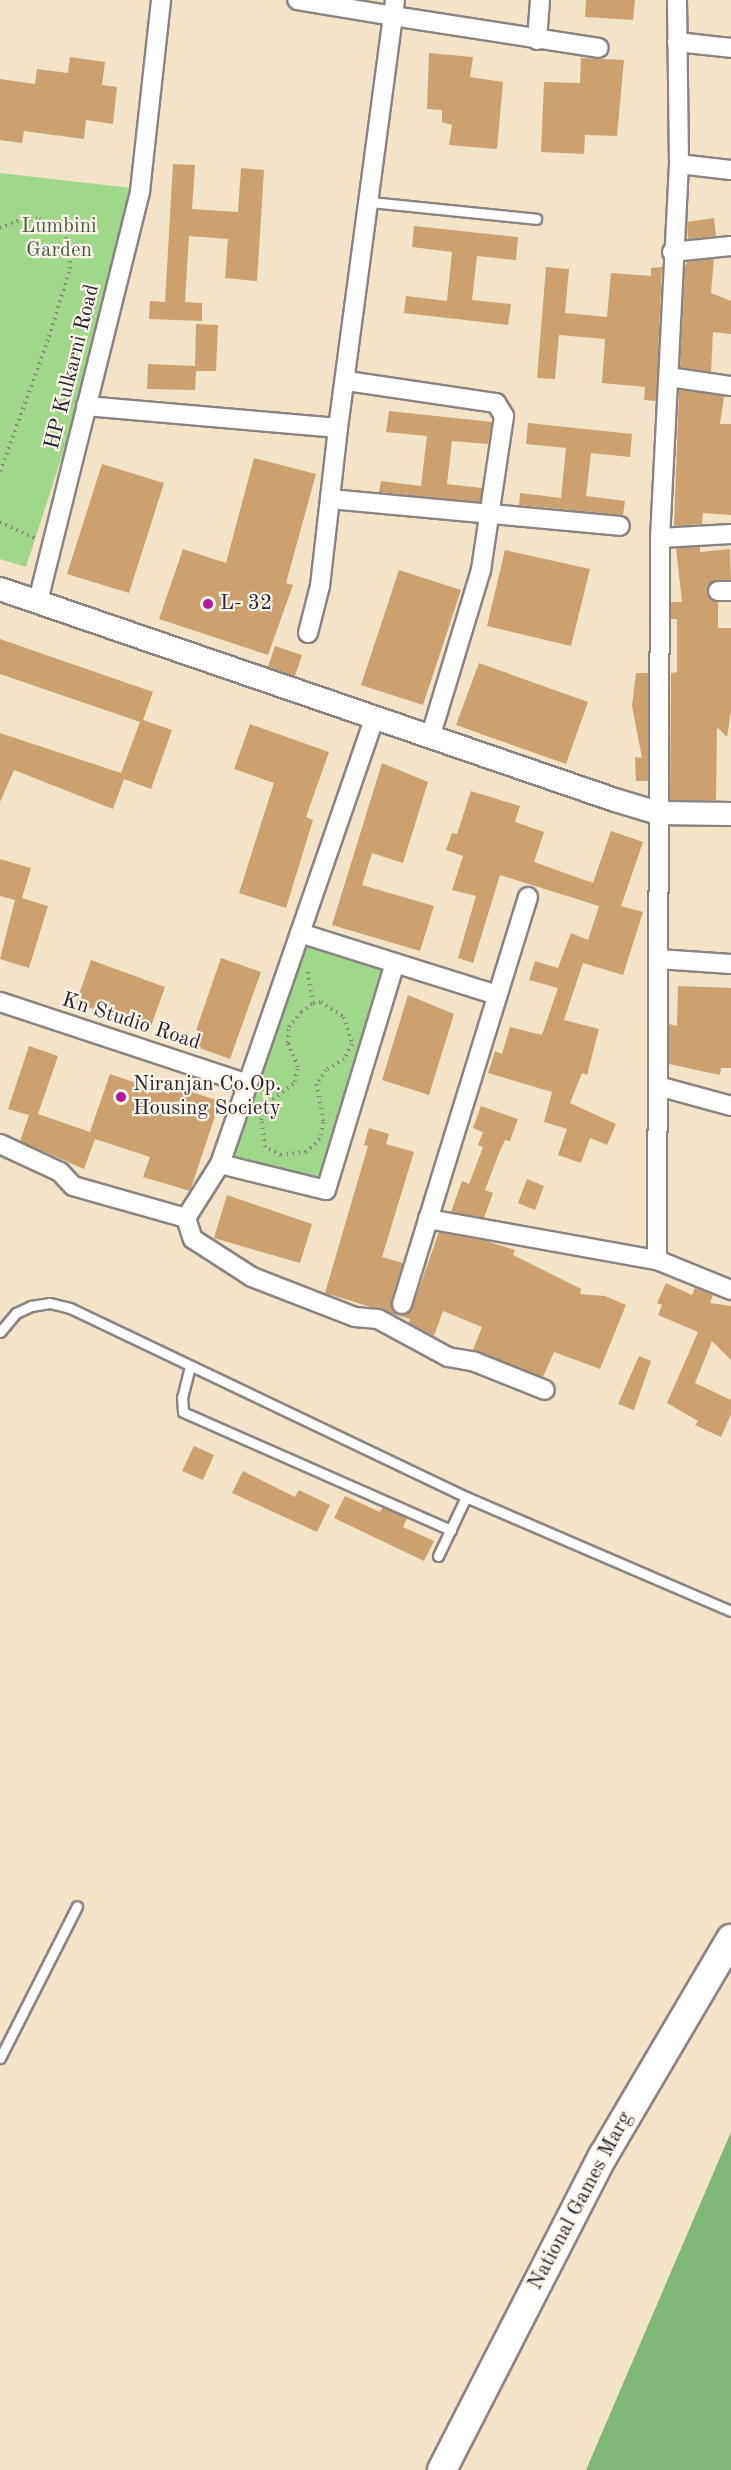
<!DOCTYPE html>
<style>
body{margin:0}
#map{position:relative;width:731px;height:2470px;overflow:hidden;background:#f3e4c8;font-family:"Old Standard TT",serif}
div>[style]{position:absolute}
.green>*{inset:0;background:#9fd88a}
.forest>*{inset:0;background:#7fb876}
.building>*{inset:0;background:#cda06f}
.path>*{height:4px;margin-top:-2px;transform-origin:0;background:repeating-linear-gradient(90deg,#8a8382 0 1.5px,transparent 0 6px)}
.roads{filter:drop-shadow(2px 0 #8a8382) drop-shadow(-2px 0 #8a8382) drop-shadow(0 2px #8a8382) drop-shadow(0 -2px #8a8382)}
.service>*{height:9px;margin:-4.5px;padding:0 4.5px;transform-origin:4.5px;border-radius:4.5px;background:#fff}
.minor>*{height:18px;margin:-9px;padding:0 9px;transform-origin:9px;border-radius:9px;background:#fff}
.tertiary>*{height:22px;margin:-11px;padding:0 11px;transform-origin:11px;border-radius:11px;background:#fff}
.primary>*{height:28px;margin:-14px;padding:0 14px;transform-origin:14px;border-radius:14px;background:#fff}
.dots>*{width:16px;height:16px;translate:-50% -50%;box-sizing:border-box;border:3px solid #fcf5e5;border-radius:50%}
span{translate:-50% -50%;white-space:nowrap;text-align:center;line-height:1.15;-webkit-text-stroke:4.5px #fcf5e5;paint-order:stroke}
.park-label{font-size:21px;color:#485953}
.street-label{font-size:21px;color:#22223b}
.poi-label{font-size:21px;color:#22223b}
.left{translate:0 -50%;text-align:left}
</style>
<div id="map">
<div class="green">
<div style="clip-path:polygon(0 173px,131px 188px,78px 407px,26px 567px,0 559px)"></div>
<div style="clip-path:polygon(300px 933px,395px 963px,326px 1190px,220px 1164px)"></div>
</div>
<div class="forest">
<div style="clip-path:polygon(731px 2132px,731px 2470px,586px 2470px)"></div>
</div>
<div class="building">
<div style="clip-path:polygon(586px 0,635px 0,633px 20px,585px 17px)"></div>
<div style="clip-path:polygon(429px 53px,473px 57px,470px 77px,503px 82px,497px 149px,449px 145px,452px 125px,442px 122px,442px 110px,427px 109px)"></div>
<div style="clip-path:polygon(70px 57px,105px 62px,102px 85px,117px 87px,113px 124px,86px 120px,84px 139px,24px 131px,22px 143px,0 140px,0 79px,35px 84px,37px 69px,68px 73px)"></div>
<div style="clip-path:polygon(581px 58px,624px 60px,617px 136px,585px 135px,584px 154px,541px 152px,544px 82px,580px 83px)"></div>
<div style="clip-path:polygon(173px 164px,195px 165px,192px 209px,238px 212px,241px 168px,264px 170px,257px 281px,225px 278px,228px 239px,189px 236px,185px 302px,202px 303px,202px 321px,149px 319px,150px 301px,165px 302px)"></div>
<div style="clip-path:polygon(714px 218px,716px 236px,688px 239px,687px 222px)"></div>
<div style="clip-path:polygon(414px 226px,518px 237px,516px 260px,477px 256px,472px 300px,511px 304px,508px 325px,404px 313px,406px 296px,447px 301px,452px 252px,412px 247px)"></div>
<div style="clip-path:polygon(714px 259px,711px 293px,731px 301px,731px 334px,713px 332px,711px 372px,680px 367px,685px 267px,687px 262px)"></div>
<div style="clip-path:polygon(546px 267px,569px 269px,565px 313px,607px 317px,611px 273px,651px 276px,651px 268px,662px 267px,656px 401px,644px 400px,645px 387px,602px 383px,605px 339px,559px 335px,555px 379px,537px 378px)"></div>
<div style="clip-path:polygon(196px 324px,218px 325px,216px 371px,196px 371px,195px 390px,147px 389px,148px 364px,195px 366px)"></div>
<div style="clip-path:polygon(679px 390px,724px 396px,720px 424px,731px 424px,731px 515px,703px 513px,702px 524px,674px 526px)"></div>
<div style="clip-path:polygon(389px 411px,492px 422px,488px 444px,452px 441px,447px 484px,482px 488px,480px 502px,379px 492px,381px 481px,421px 486px,427px 436px,386px 432px)"></div>
<div style="clip-path:polygon(528px 423px,632px 434px,630px 457px,591px 453px,586px 496px,625px 501px,623px 515px,519px 505px,520px 493px,561px 498px,566px 448px,526px 444px)"></div>
<div style="clip-path:polygon(254px 458px,316px 474px,286px 583px,293px 585px,268px 655px,159px 619px,183px 549px,226px 563px)"></div>
<div style="clip-path:polygon(102px 464px,164px 483px,129px 593px,67px 574px)"></div>
<div style="clip-path:polygon(700px 547px,700px 552px,730px 549px,731px 580px,713px 581px,707px 592px,718px 602px,718px 628px,731px 628px,731px 711px,727px 737px,717px 727px,716px 800px,670px 800px,671px 673px,677px 672px,677px 619px,671px 619px,671px 602px,682px 602px,676px 548px)"></div>
<div style="clip-path:polygon(505px 550px,590px 569px,571px 646px,487px 626px)"></div>
<div style="clip-path:polygon(399px 570px,461px 590px,423px 705px,361px 685px)"></div>
<div style="clip-path:polygon(0 639px,153px 692px,143px 720px,172px 730px,151px 789px,124px 779px,113px 809px,14px 770px,0 802px,0 733px,121px 773px,140px 722px,0 674px)"></div>
<div style="clip-path:polygon(275px 646px,302px 655px,295px 676px,268px 667px)"></div>
<div style="clip-path:polygon(479px 663px,588px 702px,566px 764px,456px 725px)"></div>
<div style="clip-path:polygon(636px 673px,648px 673px,648px 781px,636px 781px,635px 757px,642px 758px,632px 706px)"></div>
<div style="clip-path:polygon(250px 724px,329px 752px,306px 817px,313px 820px,286px 908px,239px 893px,274px 783px,234px 769px)"></div>
<div style="clip-path:polygon(382px 763px,428px 782px,403px 863px,372px 853px,362px 885px,434px 906px,420px 951px,332px 925px)"></div>
<div style="clip-path:polygon(471px 791px,520px 806px,515px 822px,544px 832px,534px 862px,593px 883px,611px 831px,643px 842px,621px 906px,643px 912px,623px 975px,583px 963px,564px 1020px,599px 1029px,587px 1075px,582px 1073px,570px 1103px,616px 1124px,607px 1145px,590px 1138px,581px 1163px,558px 1155px,567px 1129px,544px 1122px,552px 1092px,488px 1073px,495px 1051px,502px 1054px,510px 1027px,542px 1035px,558px 988px,529px 980px,535px 961px,558px 968px,571px 933px,588px 940px,599px 906px,500px 875px,473px 963px,458px 958px,476px 896px,452px 890px,463px 856px,446px 850px,452px 833px,457px 834px)"></div>
<div style="clip-path:polygon(0 859px,31px 868px,22px 898px,48px 906px,29px 968px,0 959px,15px 900px,0 896px)"></div>
<div style="clip-path:polygon(221px 958px,261px 972px,230px 1059px,191px 1045px)"></div>
<div style="clip-path:polygon(91px 960px,165px 987px,150px 1029px,76px 1003px)"></div>
<div style="clip-path:polygon(678px 986px,731px 988px,731px 1068px,721px 1068px,720px 1075px,669px 1064px,669px 1024px,677px 1026px)"></div>
<div style="clip-path:polygon(408px 995px,454px 1014px,429px 1095px,382px 1080px)"></div>
<div style="clip-path:polygon(29px 1046px,58px 1056px,38px 1114px,90px 1132px,110px 1074px,169px 1094px,172px 1086px,220px 1101px,190px 1191px,143px 1177px,150px 1157px,95px 1139px,84px 1169px,20px 1141px,29px 1115px,8px 1109px)"></div>
<div style="clip-path:polygon(481px 1106px,518px 1119px,510px 1141px,505px 1140px,499px 1153px,485px 1190px,493px 1193px,484px 1218px,451px 1212px,462px 1181px,469px 1184px,483px 1147px,478px 1145px,483px 1132px,473px 1128px)"></div>
<div style="clip-path:polygon(369px 1128px,389px 1134px,386px 1144px,414px 1152px,382px 1257px,403px 1263px,391px 1301px,394px 1312px,405px 1315px,412px 1308px,439px 1232px,486px 1241px,515px 1250px,513px 1255px,581px 1289px,580px 1294px,605px 1296px,626px 1305px,600px 1369px,554px 1352px,543px 1377px,473px 1350px,482px 1327px,443px 1311px,434px 1336px,409px 1323px,410px 1319px,325px 1293px,368px 1146px,364px 1145px)"></div>
<div style="clip-path:polygon(527px 1179px,544px 1186px,535px 1210px,518px 1203px)"></div>
<div style="clip-path:polygon(227px 1195px,312px 1224px,300px 1263px,214px 1238px)"></div>
<div style="clip-path:polygon(666px 1283px,692px 1295px,695px 1288px,713px 1295px,710px 1303px,731px 1306px,731px 1360px,712px 1341px,695px 1383px,731px 1400px,731px 1414px,721px 1437px,695px 1425px,698px 1421px,667px 1403px,698px 1332px,658px 1315px,662px 1305px,657px 1303px)"></div>
<div style="clip-path:polygon(639px 1356px,651px 1361px,634px 1410px,618px 1404px)"></div>
<div style="clip-path:polygon(194px 1446px,214px 1455px,203px 1480px,182px 1471px)"></div>
<div style="clip-path:polygon(243px 1471px,295px 1497px,299px 1490px,330px 1505px,317px 1532px,232px 1493px)"></div>
<div style="clip-path:polygon(345px 1496px,380px 1512px,383px 1507px,407px 1518px,403px 1527px,434px 1541px,424px 1561px,334px 1518px)"></div>
</div>
<div class="path">
<div style="left:0;top:228px;width:26px;rotate:-21deg"></div>
<div style="left:24px;top:219px;width:15px"></div>
<div style="left:39px;top:219px;width:27px;rotate:28deg"></div>
<div style="left:63px;top:232px;width:18px;rotate:68deg"></div>
<div style="left:70px;top:249px;width:23px;rotate:92deg"></div>
<div style="left:69px;top:272px;width:71px;rotate:107.2deg"></div>
<div style="left:48px;top:340px;width:140px;rotate:110deg"></div>
<div style="left:0;top:522px;width:38px;rotate:25deg"></div>
<div style="left:308px;top:972px;width:31px;rotate:81deg"></div>
<div style="left:321px;top:1002px;width:27px;rotate:33deg"></div>
<div style="left:344px;top:1017px;width:28px;rotate:73deg"></div>
<div style="left:352px;top:1044px;width:17px;rotate:118deg"></div>
<div style="left:344px;top:1059px;width:21px;rotate:149deg"></div>
<div style="left:326px;top:1070px;width:17px;rotate:123deg"></div>
<div style="left:317px;top:1084px;width:38px;rotate:81deg"></div>
<div style="left:323px;top:1122px;width:17px;rotate:100deg"></div>
<div style="left:320px;top:1139px;width:19px;rotate:137deg"></div>
<div style="left:306px;top:1152px;width:25px;rotate:173deg"></div>
<div style="left:281px;top:1155px;width:18px;rotate:-153deg"></div>
<div style="left:265px;top:1147px;width:27px;rotate:-98deg"></div>
<div style="left:261px;top:1120px;width:18px;rotate:-68deg"></div>
<div style="left:268px;top:1103px;width:34px;rotate:-38deg"></div>
<div style="left:295px;top:1082px;width:15px;rotate:-79deg"></div>
<div style="left:298px;top:1067px;width:26px;rotate:-113deg"></div>
<div style="left:288px;top:1043px;width:16px;rotate:-86deg"></div>
<div style="left:289px;top:1027px;width:19px;rotate:-51deg"></div>
<div style="left:301px;top:1012px;width:15px;rotate:-37deg"></div>
<div style="left:313px;top:1003px;width:8px;rotate:-7deg"></div>
</div>
<div class="roads">
<div class="service">
<div style="left:370px;top:202px;width:167px;rotate:5.8deg"></div>
<div style="left:0;top:1332px;width:25px;rotate:-50deg"></div>
<div style="left:16px;top:1313px;width:17px;rotate:-25deg"></div>
<div style="left:31px;top:1306px;width:19px;rotate:-9deg"></div>
<div style="left:50px;top:1303px;width:21px;rotate:14deg"></div>
<div style="left:70px;top:1308px;width:439px;rotate:25.5deg"></div>
<div style="left:466px;top:1497px;width:288px;rotate:23.3deg"></div>
<div style="left:190px;top:1366px;width:32px;rotate:104deg"></div>
<div style="left:182px;top:1397px;width:15px;rotate:86deg"></div>
<div style="left:183px;top:1412px;width:293px;rotate:23.8deg"></div>
<div style="left:438px;top:1556px;width:65px;rotate:-64.6deg"></div>
<div style="left:0;top:2058px;width:170px;rotate:-63.1deg"></div>
</div>
<div class="minor">
<div style="left:395px;top:0;width:16px;rotate:97deg"></div>
<div style="left:393px;top:16px;width:208px;rotate:8.8deg"></div>
<div style="left:677px;top:0;width:164px;rotate:89.3deg"></div>
<div style="left:679px;top:164px;width:374px;rotate:92.9deg"></div>
<div style="left:660px;top:538px;width:722px;rotate:90.24deg"></div>
<div style="left:657px;top:1260px;width:80px;rotate:22.1deg"></div>
<div style="left:537px;top:40px;width:40px;rotate:-85.7deg"></div>
<div style="left:677px;top:42px;width:54px;rotate:6.3deg"></div>
<div style="left:679px;top:164px;width:52px;rotate:6.6deg"></div>
<div style="left:672px;top:252px;width:59px;rotate:-5.8deg"></div>
<div style="left:669px;top:377px;width:63px;rotate:8.3deg"></div>
<div style="left:347px;top:381px;width:151px;rotate:8.4deg"></div>
<div style="left:496px;top:403px;width:15px;rotate:58deg"></div>
<div style="left:504px;top:416px;width:156px;rotate:98.5deg"></div>
<div style="left:481px;top:570px;width:172px;rotate:106.9deg"></div>
<div style="left:86px;top:406px;width:253px;rotate:5deg"></div>
<div style="left:338px;top:428px;width:416px;rotate:-82.4deg"></div>
<div style="left:393px;top:16px;width:97px;rotate:-170.5deg"></div>
<div style="left:330px;top:499px;width:291px;rotate:5.3deg"></div>
<div style="left:660px;top:538px;width:71px;rotate:-3.2deg"></div>
<div style="left:718px;top:591px;width:13px"></div>
<div style="left:38px;top:601px;width:422px;rotate:-76deg"></div>
<div style="left:140px;top:191px;width:192px;rotate:-83.7deg"></div>
<div style="left:308px;top:633px;width:49px;rotate:-75.7deg"></div>
<div style="left:320px;top:586px;width:159px;rotate:-83.5deg"></div>
<div style="left:300px;top:933px;width:207px;rotate:17.5deg"></div>
<div style="left:658px;top:959px;width:73px;rotate:3.9deg"></div>
<div style="left:0;top:1002px;width:261px;rotate:18.3deg"></div>
<div style="left:658px;top:1086px;width:76px;rotate:15.3deg"></div>
<div style="left:0;top:1144px;width:66px;rotate:25deg"></div>
<div style="left:60px;top:1172px;width:19px;rotate:47deg"></div>
<div style="left:73px;top:1186px;width:117px;rotate:15.8deg"></div>
<div style="left:220px;top:1164px;width:109px;rotate:13.8deg"></div>
<div style="left:326px;top:1190px;width:237px;rotate:-73.1deg"></div>
<div style="left:186px;top:1218px;width:64px;rotate:-57.8deg"></div>
<div style="left:220px;top:1164px;width:474px;rotate:-70.9deg"></div>
<div style="left:186px;top:1218px;width:22px;rotate:72deg"></div>
<div style="left:193px;top:1239px;width:70px;rotate:32.8deg"></div>
<div style="left:252px;top:1277px;width:110px;rotate:21.2deg"></div>
<div style="left:355px;top:1317px;width:23px;rotate:5deg"></div>
<div style="left:378px;top:1319px;width:80px;rotate:28.5deg"></div>
<div style="left:448px;top:1357px;width:27px;rotate:10deg"></div>
<div style="left:475px;top:1362px;width:75px;rotate:21.8deg"></div>
<div style="left:428px;top:1219px;width:233px;rotate:10.2deg"></div>
<div style="left:402px;top:1304px;width:426px;rotate:-72.8deg"></div>
</div>
<div class="tertiary">
<div style="left:0;top:589px;width:650px;rotate:18.94deg"></div>
<div style="left:615px;top:800px;width:45px;rotate:16.8deg"></div>
<div style="left:658px;top:813px;width:73px;rotate:0.8deg"></div>
</div>
<div class="primary">
<div style="left:442px;top:2470px;width:353px;rotate:-62.9deg"></div>
<div style="left:603px;top:2156px;width:252px;rotate:-59.5deg"></div>
</div>
</div>
<div class="dots">
<div style="left:208px;top:604px;background:#b5179e"></div>
<div style="left:121px;top:1097px;background:#b5179e"></div>
</div>
<div class="park-label">
<span style="left:59px;top:239px">Lumbini<br>Garden</span>
</div>
<div class="street-label">
<span style="left:73px;top:367px;rotate:-76deg">HP Kulkarni Road</span>
<span style="left:131px;top:1022px;rotate:18deg">Kn Studio Road</span>
<span style="left:581px;top:2201px;rotate:-62deg">National Games Marg</span>
</div>
<div class="poi-label">
<span class="left" style="left:220px;top:604px">L- 32</span>
<span class="left" style="left:133px;top:1097px">Niranjan Co.Op.<br>Housing Society</span>
</div>
</div>
